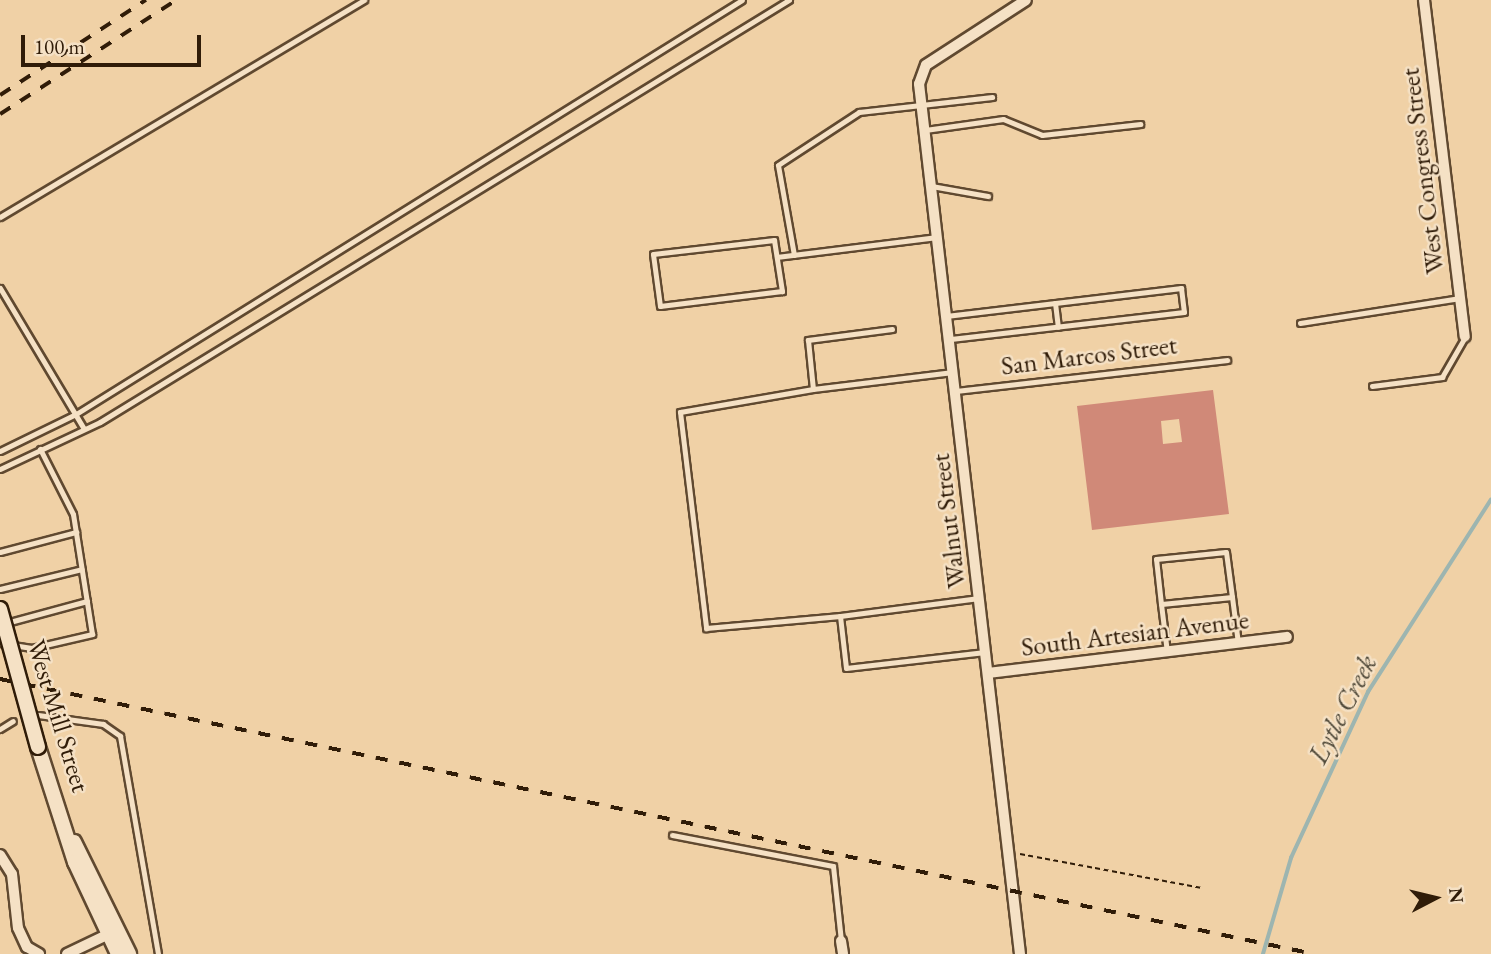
<!DOCTYPE html>
<style>
body{margin:0}
#map{position:relative;width:1491px;height:954px;overflow:hidden;background:#f0d1a6;font-family:"EB Garamond",serif}
div>[style]{position:absolute}
.stream>*{height:3.5px;margin:-1.75px;padding:0 1.75px;transform-origin:1.75px;border-radius:1.75px;background:#9db5b0}
.building>*{inset:0;background:#d08978}
.path>*{height:2px;margin-top:-1px;transform-origin:0;background:repeating-linear-gradient(90deg,#301c08 0 5px,transparent 0 8.5px)}
.roads{filter:drop-shadow(2px 0 #604930) drop-shadow(-2px 0 #604930) drop-shadow(0 2px #604930) drop-shadow(0 -2px #604930)}
.service>*{height:5px;margin:-2.5px;padding:0 2.5px;transform-origin:2.5px;border-radius:2.5px;background:#f5e1c5}
.minor>*{height:10px;margin:-5px;padding:0 5px;transform-origin:5px;border-radius:5px;background:#f5e1c5}
.secondary>*{height:14px;margin:-7px;padding:0 7px;transform-origin:7px;border-radius:7px;background:#f5e1c5}
.rail>*{height:3.5px;margin-top:-1.75px;transform-origin:0;background:repeating-linear-gradient(90deg,#301c08 0 12px,transparent 0 24px)}
.bridges{filter:drop-shadow(2px 0 #301c08) drop-shadow(-2px 0 #301c08) drop-shadow(0 2px #301c08) drop-shadow(0 -2px #301c08)}
.secondary-bridge>*{height:14px;margin:-7px;padding:0 7px;transform-origin:7px;border-radius:7px;background:#f5e1c5}
span{translate:-50% -50%;white-space:nowrap;text-align:center;line-height:1.15;-webkit-text-stroke:5px #f5e1c5;paint-order:stroke}
.street-label{font-size:26px;color:#301c08}
.water-label{font-size:28px;color:#514a3a;font-style:italic}
.north{position:absolute;left:1400px;top:863px;width:70px;height:70px;-webkit-text-stroke:5px #f5e1c5;paint-order:stroke;rotate:83deg;font-size:19px;font-weight:700;line-height:28px;text-align:center;color:#301c08}
.north::after{content:'';display:block;margin:auto;width:24px;height:32px;background:#301c08;clip-path:polygon(50% 0,100% 100%,50% 72%,0 100%)}
.scale{position:absolute;left:21px;top:35px;width:180px;height:32px;box-sizing:border-box;border:4px solid #301c08;border-top:0;padding-left:9px;font-size:21px;line-height:24px;white-space:nowrap;color:#301c08;-webkit-text-stroke:5px #f5e1c5;paint-order:stroke}
</style>
<div id="map">
<div class="stream">
<div style="left:1263px;top:954px;width:100px;rotate:-73.7deg"></div>
<div style="left:1291px;top:858px;width:183px;rotate:-65.1deg"></div>
<div style="left:1368px;top:692px;width:228px;rotate:-57.4deg"></div>
</div>
<div class="building">
<div style="clip-path:polygon(evenodd,1213px 390px,1229px 514px,1092px 530px,1077px 406px,1213px 390px,1179px 419px,1182px 442px,1163px 444px,1161px 421px,1179px 419px)"></div>
</div>
<div class="path">
<div style="left:1020px;top:854px;width:185px;rotate:10.6deg"></div>
</div>
<div class="roads">
<div class="service">
<div style="left:925px;top:130px;width:79px;rotate:-8deg"></div>
<div style="left:1003px;top:119px;width:42px;rotate:22.3deg"></div>
<div style="left:1042px;top:135px;width:99px;rotate:-6.4deg"></div>
<div style="left:931px;top:186px;width:58px;rotate:10deg"></div>
<div style="left:0;top:217px;width:424px;rotate:-30.8deg"></div>
<div style="left:774px;top:240px;width:52px;rotate:81.1deg"></div>
<div style="left:782px;top:291px;width:123px;rotate:173deg"></div>
<div style="left:660px;top:306px;width:52px;rotate:-97.7deg"></div>
<div style="left:653px;top:254px;width:122px;rotate:-6.6deg"></div>
<div style="left:794px;top:255px;width:91px;rotate:-100.1deg"></div>
<div style="left:778px;top:165px;width:97px;rotate:-33.2deg"></div>
<div style="left:859px;top:112px;width:134px;rotate:-6.4deg"></div>
<div style="left:777px;top:257px;width:161px;rotate:-7.1deg"></div>
<div style="left:0;top:288px;width:164px;rotate:59.2deg"></div>
<div style="left:1055px;top:303px;width:24px;rotate:83deg"></div>
<div style="left:946px;top:316px;width:237px;rotate:-6.8deg"></div>
<div style="left:1181px;top:288px;width:24px;rotate:83deg"></div>
<div style="left:1184px;top:312px;width:237px;rotate:173.4deg"></div>
<div style="left:1300px;top:323px;width:162px;rotate:-8.9deg"></div>
<div style="left:892px;top:329px;width:85px;rotate:172.5deg"></div>
<div style="left:808px;top:340px;width:49px;rotate:84.2deg"></div>
<div style="left:813px;top:389px;width:141px;rotate:-6.9deg"></div>
<div style="left:1372px;top:386px;width:71px;rotate:-7.3deg"></div>
<div style="left:1442px;top:377px;width:46px;rotate:-60.1deg"></div>
<div style="left:813px;top:389px;width:135px;rotate:170.2deg"></div>
<div style="left:680px;top:412px;width:218px;rotate:83.1deg"></div>
<div style="left:706px;top:628px;width:135px;rotate:-5.1deg"></div>
<div style="left:956px;top:391px;width:273px;rotate:-6.5deg"></div>
<div style="left:0;top:451px;width:85px;rotate:-26deg"></div>
<div style="left:76px;top:414px;width:784px;rotate:-31.87deg"></div>
<div style="left:0;top:469px;width:110px;rotate:-25.2deg"></div>
<div style="left:100px;top:422px;width:808px;rotate:-31.49deg"></div>
<div style="left:0;top:552px;width:79px;rotate:-14.7deg"></div>
<div style="left:0;top:589px;width:84px;rotate:-13.7deg"></div>
<div style="left:1232px;top:597px;width:71px;rotate:174.4deg"></div>
<div style="left:1161px;top:604px;width:45px;rotate:-96.3deg"></div>
<div style="left:1156px;top:559px;width:70px;rotate:-5.7deg"></div>
<div style="left:1226px;top:552px;width:45px;rotate:82.4deg"></div>
<div style="left:1232px;top:597px;width:46px;rotate:82.6deg"></div>
<div style="left:979px;top:598px;width:140px;rotate:172.6deg"></div>
<div style="left:840px;top:616px;width:52px;rotate:83.4deg"></div>
<div style="left:846px;top:668px;width:140px;rotate:-6.6deg"></div>
<div style="left:1161px;top:604px;width:48px;rotate:82.9deg"></div>
<div style="left:6px;top:623px;width:84px;rotate:-15.2deg"></div>
<div style="left:0;top:643px;width:32px;rotate:9deg"></div>
<div style="left:32px;top:648px;width:62px;rotate:-13.1deg"></div>
<div style="left:92px;top:634px;width:121px;rotate:-99deg"></div>
<div style="left:73px;top:514px;width:73px;rotate:-116.9deg"></div>
<div style="left:38px;top:715px;width:66px;rotate:7.9deg"></div>
<div style="left:103px;top:724px;width:21px;rotate:35deg"></div>
<div style="left:120px;top:736px;width:221px;rotate:80.1deg"></div>
<div style="left:0;top:729px;width:15px;rotate:-32deg"></div>
<div style="left:672px;top:835px;width:164px;rotate:10.9deg"></div>
<div style="left:833px;top:866px;width:75px;rotate:83.9deg"></div>
</div>
<div class="minor">
<div style="left:1424px;top:0;width:339px;rotate:83.1deg"></div>
<div style="left:988px;top:673px;width:301px;rotate:-6.9deg"></div>
<div style="left:0;top:855px;width:22px;rotate:58deg"></div>
<div style="left:12px;top:874px;width:54px;rotate:83.7deg"></div>
<div style="left:18px;top:928px;width:21px;rotate:65deg"></div>
<div style="left:27px;top:947px;width:14px;rotate:30deg"></div>
<div style="left:841px;top:941px;width:13px;rotate:81deg"></div>
<div style="left:67px;top:954px;width:47px;rotate:-25.5deg"></div>
<div style="left:1020px;top:954px;width:876px;rotate:-96.62deg"></div>
<div style="left:919px;top:84px;width:20px;rotate:-70deg"></div>
<div style="left:926px;top:65px;width:119px;rotate:-33deg"></div>
</div>
<div class="secondary">
<div style="left:38px;top:747px;width:121px;rotate:72.2deg"></div>
<div style="left:75px;top:862px;width:102px;rotate:64.9deg"></div>
<div style="left:74px;top:842px;width:125px;rotate:63.8deg"></div>
</div>
</div>
<div class="rail">
<div style="left:0;top:95px;width:174px;rotate:-33.1deg"></div>
<div style="left:0;top:114px;width:210px;rotate:-32.9deg"></div>
<div style="left:0;top:679px;width:1342px;rotate:11.82deg"></div>
</div>
<div class="bridges">
<div class="secondary-bridge">
<div style="left:0;top:609px;width:143px;rotate:74.6deg"></div>
</div>
</div>
<div class="street-label">
<span style="left:1423px;top:171px;rotate:-97deg">West Congress Street</span>
<span style="left:1089px;top:356px;rotate:-7deg">San Marcos Street</span>
<span style="left:949px;top:521px;rotate:-97deg">Walnut Street</span>
<span style="left:1135px;top:634px;rotate:-7deg">South Artesian Avenue</span>
<span style="left:58px;top:716px;rotate:73deg">West Mill Street</span>
</div>
<div class="water-label">
<span style="left:1342px;top:709px;rotate:-63deg">Lytle Creek</span>
</div>
<div class="north">N</div>
<div class="scale">100 m</div>
</div>
